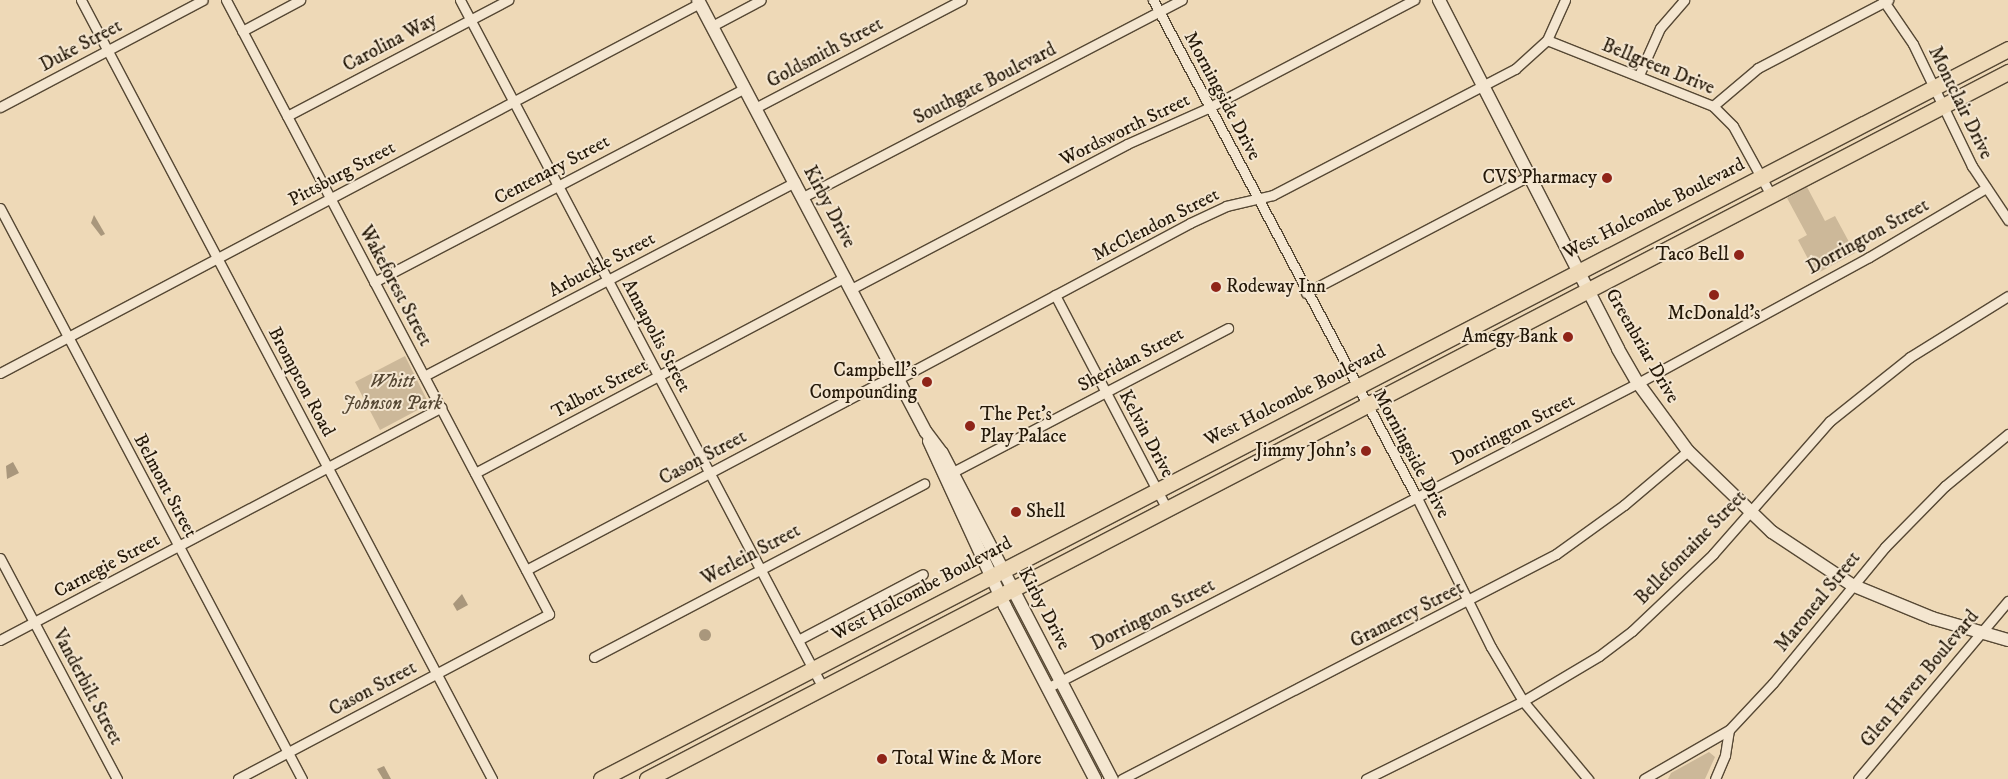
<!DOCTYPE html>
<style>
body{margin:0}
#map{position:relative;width:2008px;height:779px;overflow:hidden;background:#eed9b7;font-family:"IM FELL DW Pica",serif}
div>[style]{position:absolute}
.green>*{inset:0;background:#ccb899}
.water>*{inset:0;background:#a9977c}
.round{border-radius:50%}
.roads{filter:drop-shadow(1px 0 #564834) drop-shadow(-1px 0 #564834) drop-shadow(0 1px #564834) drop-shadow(0 -1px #564834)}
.street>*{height:9px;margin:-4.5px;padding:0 4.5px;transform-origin:4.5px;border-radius:4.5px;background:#f4e6d0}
.secondary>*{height:12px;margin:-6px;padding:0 6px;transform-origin:6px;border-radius:6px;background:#f4e6d0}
.primary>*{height:15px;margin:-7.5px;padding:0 7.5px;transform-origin:7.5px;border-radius:7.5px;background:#eed9b7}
.dots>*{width:14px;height:14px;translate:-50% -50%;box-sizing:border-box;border:2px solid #f4e6d0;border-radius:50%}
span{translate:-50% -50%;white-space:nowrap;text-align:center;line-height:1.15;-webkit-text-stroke:4px #f4e6d0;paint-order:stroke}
.street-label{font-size:19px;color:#241808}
.poi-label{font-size:19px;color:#241808}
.right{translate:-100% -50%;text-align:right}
.left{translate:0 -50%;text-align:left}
.park-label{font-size:19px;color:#564834;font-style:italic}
</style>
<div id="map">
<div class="green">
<div style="clip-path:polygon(1807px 187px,1825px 221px,1835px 216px,1855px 253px,1816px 274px,1798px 240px,1807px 235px,1787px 198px)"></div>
<div style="clip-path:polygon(405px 356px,429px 404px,380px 430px,355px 382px)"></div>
<div style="clip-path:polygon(1709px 752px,1715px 757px,1705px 779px,1668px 779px,1671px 773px)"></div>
</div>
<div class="water">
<div style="clip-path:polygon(94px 215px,105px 234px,101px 236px,91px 223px)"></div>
<div style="clip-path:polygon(13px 462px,19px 473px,7px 479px,6px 466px)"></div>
<div style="clip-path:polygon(462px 594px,468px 605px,457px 611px,453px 604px)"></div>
<div class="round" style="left:699px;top:629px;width:12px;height:12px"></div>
<div style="clip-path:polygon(384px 766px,391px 779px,383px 779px,377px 769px)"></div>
</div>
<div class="roads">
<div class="street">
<div style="left:81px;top:0;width:881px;rotate:62.18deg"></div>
<div style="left:226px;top:0;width:694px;rotate:62.25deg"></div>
<div style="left:549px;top:614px;width:352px;rotate:152.1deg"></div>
<div style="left:460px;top:0;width:778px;rotate:62.18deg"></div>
<div style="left:1153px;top:0;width:564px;rotate:62.07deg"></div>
<div style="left:1417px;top:498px;width:166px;rotate:63.6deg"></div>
<div style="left:1491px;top:647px;width:63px;rotate:59.3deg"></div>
<div style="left:1523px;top:701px;width:102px;rotate:50.2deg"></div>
<div style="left:1883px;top:0;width:53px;rotate:55.7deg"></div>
<div style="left:1913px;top:44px;width:136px;rotate:64.2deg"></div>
<div style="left:1972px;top:166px;width:65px;rotate:56.3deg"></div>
<div style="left:712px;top:26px;width:55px;rotate:-28deg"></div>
<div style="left:242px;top:31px;width:66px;rotate:-28.1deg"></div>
<div style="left:1547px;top:40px;width:179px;rotate:21.7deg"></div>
<div style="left:1713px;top:106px;width:28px;rotate:45deg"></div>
<div style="left:1733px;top:126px;width:79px;rotate:61.2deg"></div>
<div style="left:1639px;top:75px;width:51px;rotate:-65.9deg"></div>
<div style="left:1660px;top:28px;width:37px;rotate:-49deg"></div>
<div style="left:1713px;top:106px;width:59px;rotate:-40.2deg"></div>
<div style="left:1758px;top:68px;width:147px;rotate:-27.6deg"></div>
<div style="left:0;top:107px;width:229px;rotate:-27.8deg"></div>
<div style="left:755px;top:108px;width:233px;rotate:-27.6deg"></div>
<div style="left:287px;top:116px;width:250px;rotate:-27.7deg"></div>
<div style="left:803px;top:197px;width:427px;rotate:-27.5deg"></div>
<div style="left:0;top:208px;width:646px;rotate:62.13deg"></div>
<div style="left:374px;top:282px;width:419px;rotate:-27.6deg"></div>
<div style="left:851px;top:289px;width:312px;rotate:-27.7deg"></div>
<div style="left:1127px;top:144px;width:89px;rotate:-24deg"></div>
<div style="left:1208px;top:108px;width:233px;rotate:-27.7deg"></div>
<div style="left:1306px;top:293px;width:252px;rotate:-27.7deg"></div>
<div style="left:1055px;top:295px;width:242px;rotate:62.4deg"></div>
<div style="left:0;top:373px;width:792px;rotate:-27.86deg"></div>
<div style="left:424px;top:376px;width:419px;rotate:-27.6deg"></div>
<div style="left:898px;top:379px;width:331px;rotate:-28.1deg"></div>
<div style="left:1190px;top:223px;width:40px;rotate:-25deg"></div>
<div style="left:1226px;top:206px;width:48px;rotate:-13.2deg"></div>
<div style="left:1273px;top:195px;width:273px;rotate:-27.5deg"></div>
<div style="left:1515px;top:69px;width:43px;rotate:-42.2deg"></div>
<div style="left:1547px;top:40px;width:44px;rotate:-65.8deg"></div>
<div style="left:475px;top:473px;width:419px;rotate:-27.9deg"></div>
<div style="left:949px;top:474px;width:315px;rotate:-27.6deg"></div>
<div style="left:0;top:558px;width:250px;rotate:62.1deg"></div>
<div style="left:526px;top:570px;width:419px;rotate:-27.9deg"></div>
<div style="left:0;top:640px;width:499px;rotate:-27.8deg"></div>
<div style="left:798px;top:640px;width:141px;rotate:-27.8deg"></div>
<div style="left:594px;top:657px;width:373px;rotate:-27.7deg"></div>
<div style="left:1047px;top:688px;width:665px;rotate:-27.3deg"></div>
<div style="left:1638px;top:383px;width:263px;rotate:-28.6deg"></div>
<div style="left:1869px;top:257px;width:136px;rotate:-30.5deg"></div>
<div style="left:1122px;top:779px;width:489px;rotate:-27.4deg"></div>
<div style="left:1556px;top:554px;width:84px;rotate:-35.8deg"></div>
<div style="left:1624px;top:505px;width:84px;rotate:-40.2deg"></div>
<div style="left:1366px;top:779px;width:175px;rotate:-26.4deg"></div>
<div style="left:1523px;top:701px;width:88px;rotate:-30.6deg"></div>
<div style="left:1599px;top:656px;width:41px;rotate:-37.1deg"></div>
<div style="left:1632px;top:631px;width:112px;rotate:-43.5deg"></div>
<div style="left:1713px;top:554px;width:177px;rotate:-48.7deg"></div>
<div style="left:1830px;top:421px;width:102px;rotate:-38.7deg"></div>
<div style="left:1910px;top:357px;width:115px;rotate:-31.9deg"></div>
<div style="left:1644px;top:779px;width:98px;rotate:-30deg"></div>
<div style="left:1729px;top:730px;width:64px;rotate:-46.9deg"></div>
<div style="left:1773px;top:683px;width:176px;rotate:-50.5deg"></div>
<div style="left:1885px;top:547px;width:86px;rotate:-45.5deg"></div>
<div style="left:1945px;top:486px;width:82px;rotate:-39.5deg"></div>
<div style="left:1715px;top:779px;width:26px;rotate:-67deg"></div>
<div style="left:1725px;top:755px;width:25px;rotate:-81deg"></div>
<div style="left:1858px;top:779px;width:233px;rotate:-49.9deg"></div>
</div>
<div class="secondary">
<div style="left:698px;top:0;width:488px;rotate:62.2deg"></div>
<div style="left:926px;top:432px;width:26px;rotate:53deg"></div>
<div style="left:942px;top:453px;width:368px;rotate:62.5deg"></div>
<div style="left:1439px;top:0;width:392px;rotate:62.8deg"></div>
<div style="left:1618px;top:349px;width:39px;rotate:60deg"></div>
<div style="left:1638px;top:383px;width:84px;rotate:53.7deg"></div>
<div style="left:1688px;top:451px;width:117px;rotate:44deg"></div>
<div style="left:1772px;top:532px;width:96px;rotate:33.5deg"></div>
<div style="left:1852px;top:585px;width:87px;rotate:22.4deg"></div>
<div style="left:1932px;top:618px;width:79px;rotate:16.1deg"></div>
<div style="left:929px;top:441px;width:182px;rotate:65.3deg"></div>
<div style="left:1005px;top:606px;width:195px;rotate:62.5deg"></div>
</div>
<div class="primary">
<div style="left:601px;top:779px;width:1585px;rotate:-27.42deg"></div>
<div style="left:647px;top:779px;width:1534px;rotate:-27.45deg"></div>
</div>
</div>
<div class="dots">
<div style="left:1607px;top:178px;background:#8f2418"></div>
<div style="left:1739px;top:255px;background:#8f2418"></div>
<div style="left:1216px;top:287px;background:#8f2418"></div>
<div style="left:1714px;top:295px;background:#8f2418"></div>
<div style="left:1568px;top:337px;background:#8f2418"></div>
<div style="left:927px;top:382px;background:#8f2418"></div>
<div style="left:970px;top:426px;background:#8f2418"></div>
<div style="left:1366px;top:451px;background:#8f2418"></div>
<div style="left:1016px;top:512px;background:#8f2418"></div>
<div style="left:882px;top:759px;background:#8f2418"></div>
</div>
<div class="street-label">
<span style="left:390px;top:43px;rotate:-28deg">Carolina Way</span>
<span style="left:81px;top:46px;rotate:-28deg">Duke Street</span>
<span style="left:825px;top:53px;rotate:-28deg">Goldsmith Street</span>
<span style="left:1658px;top:67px;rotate:22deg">Bellgreen Drive</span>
<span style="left:985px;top:84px;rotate:-27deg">Southgate Boulevard</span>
<span style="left:1222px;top:96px;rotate:62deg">Morningside Drive</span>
<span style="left:1960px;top:103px;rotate:64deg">Montclair Drive</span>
<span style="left:1125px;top:130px;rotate:-26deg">Wordsworth Street</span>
<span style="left:552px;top:170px;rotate:-28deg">Centenary Street</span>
<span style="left:342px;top:174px;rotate:-28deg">Pittsburg Street</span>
<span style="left:829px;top:207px;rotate:62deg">Kirby Drive</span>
<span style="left:1654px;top:209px;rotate:-27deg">West Holcombe Boulevard</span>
<span style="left:1156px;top:225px;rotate:-27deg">McClendon Street</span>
<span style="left:1868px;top:237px;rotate:-29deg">Dorrington Street</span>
<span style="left:602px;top:265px;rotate:-28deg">Arbuckle Street</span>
<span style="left:395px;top:286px;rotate:62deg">Wakeforest Street</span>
<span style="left:656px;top:336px;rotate:62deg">Annapolis Street</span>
<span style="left:1642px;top:346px;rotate:60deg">Greenbriar Drive</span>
<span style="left:1131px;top:360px;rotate:-28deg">Sheridan Street</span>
<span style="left:301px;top:382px;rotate:62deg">Brompton Road</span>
<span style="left:600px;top:389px;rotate:-28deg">Talbott Street</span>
<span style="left:1295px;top:396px;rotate:-27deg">West Holcombe Boulevard</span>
<span style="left:1513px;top:430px;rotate:-27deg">Dorrington Street</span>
<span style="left:1146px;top:434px;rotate:62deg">Kelvin Drive</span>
<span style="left:1411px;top:454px;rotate:62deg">Morningside Drive</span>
<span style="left:703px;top:458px;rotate:-28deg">Cason Street</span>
<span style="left:165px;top:486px;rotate:62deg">Belmont Street</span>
<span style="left:1691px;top:548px;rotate:-46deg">Bellefontaine Street</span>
<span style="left:751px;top:555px;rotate:-28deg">Werlein Street</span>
<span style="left:107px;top:566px;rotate:-28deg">Carnegie Street</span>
<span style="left:922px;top:589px;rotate:-28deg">West Holcombe Boulevard</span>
<span style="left:1818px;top:602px;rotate:-51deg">Maroneal Street</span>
<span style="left:1044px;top:609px;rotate:62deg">Kirby Drive</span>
<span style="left:1153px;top:615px;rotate:-27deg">Dorrington Street</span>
<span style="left:1407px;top:615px;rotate:-27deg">Gramercy Street</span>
<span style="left:1920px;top:679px;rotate:-50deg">Glen Haven Boulevard</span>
<span style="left:87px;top:687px;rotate:62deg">Vanderbilt Street</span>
<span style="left:373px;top:689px;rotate:-28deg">Cason Street</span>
</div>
<div class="poi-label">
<span class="right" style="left:1597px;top:178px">CVS Pharmacy</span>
<span class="right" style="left:1729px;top:255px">Taco Bell</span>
<span class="left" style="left:1226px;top:287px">Rodeway Inn</span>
<span style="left:1714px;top:314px">McDonald's</span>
<span class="right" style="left:1558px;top:337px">Amegy Bank</span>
<span class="right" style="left:917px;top:382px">Campbell's<br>Compounding</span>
<span class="left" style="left:980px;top:426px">The Pet's<br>Play Palace</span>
<span class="right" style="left:1356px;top:451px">Jimmy John's</span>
<span class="left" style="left:1026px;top:512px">Shell</span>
<span class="left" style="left:892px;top:759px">Total Wine &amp; More</span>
</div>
<div class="park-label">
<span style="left:392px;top:393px">Whitt<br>Johnson Park</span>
</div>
</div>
